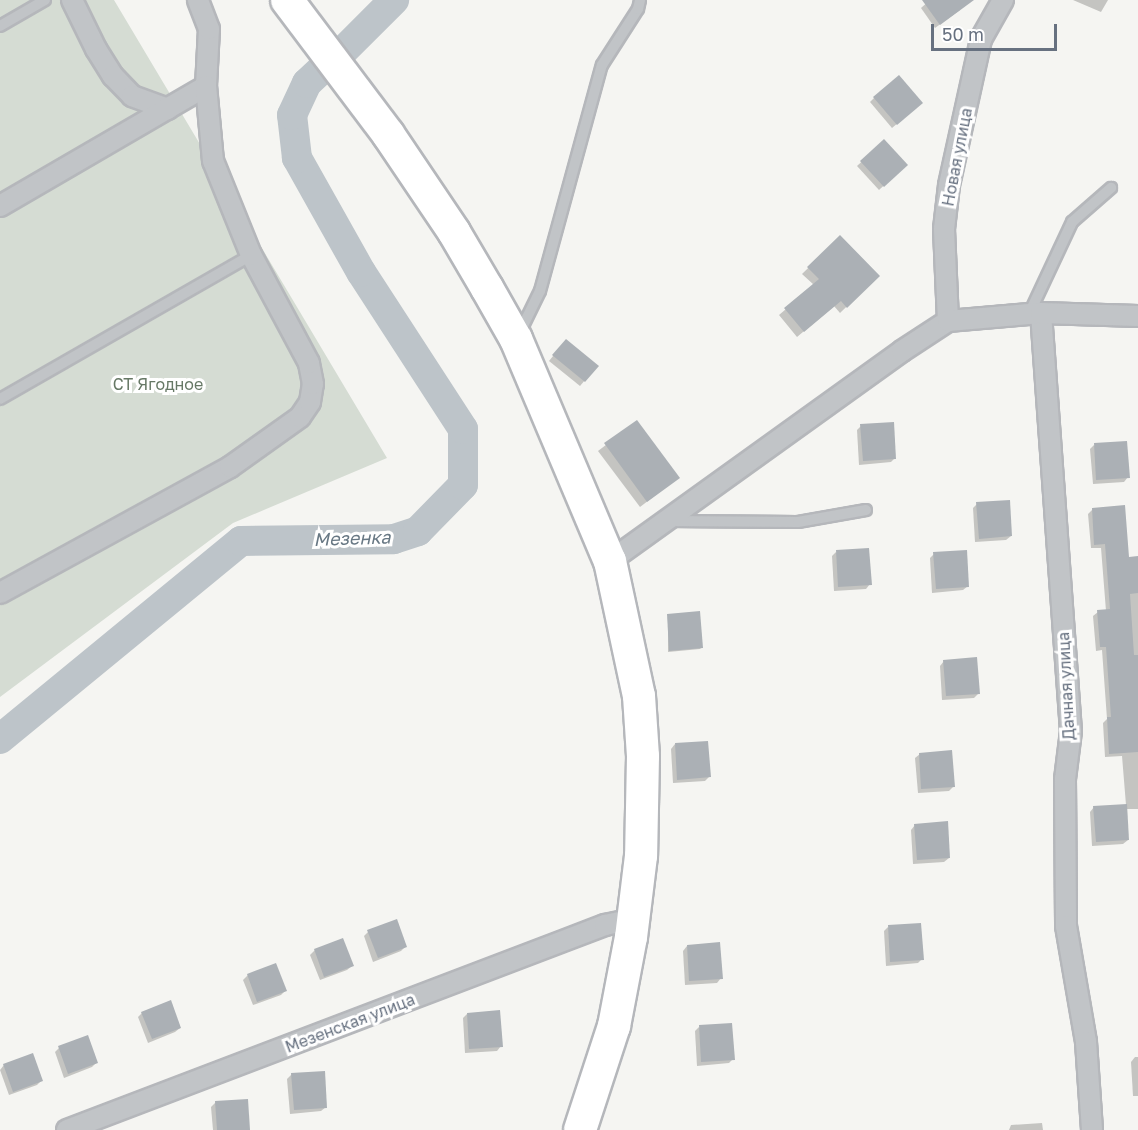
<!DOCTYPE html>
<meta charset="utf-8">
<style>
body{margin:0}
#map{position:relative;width:1138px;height:1130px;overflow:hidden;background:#f5f5f2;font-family:"Golos Text",sans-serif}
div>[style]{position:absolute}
.green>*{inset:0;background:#d5dcd3}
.shadow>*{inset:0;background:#0003}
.river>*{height:30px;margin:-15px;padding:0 15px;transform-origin:15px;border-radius:15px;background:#bdc4c9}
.building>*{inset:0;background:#abb0b5}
.roads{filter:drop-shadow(2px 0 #b5b7bb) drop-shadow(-2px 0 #b5b7bb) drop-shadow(0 2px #b5b7bb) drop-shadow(0 -2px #b5b7bb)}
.lane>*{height:10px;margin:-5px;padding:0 5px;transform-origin:5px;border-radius:5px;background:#c1c4c7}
.street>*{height:20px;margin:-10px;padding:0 10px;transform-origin:10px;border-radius:10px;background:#c1c4c7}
.primary>*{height:32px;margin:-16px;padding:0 16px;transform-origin:16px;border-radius:16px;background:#fff}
span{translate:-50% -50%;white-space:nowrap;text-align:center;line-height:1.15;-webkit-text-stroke:6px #fff;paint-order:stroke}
.street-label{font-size:16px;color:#677180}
.park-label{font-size:16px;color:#667865}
.water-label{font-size:18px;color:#687884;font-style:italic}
.scale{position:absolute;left:931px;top:24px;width:126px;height:27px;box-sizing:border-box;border:3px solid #677180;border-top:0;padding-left:8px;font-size:18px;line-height:21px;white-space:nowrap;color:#677180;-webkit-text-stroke:4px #fff;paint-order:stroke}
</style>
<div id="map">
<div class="green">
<div style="clip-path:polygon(0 0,114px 0,387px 458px,233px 523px,0 697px)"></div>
</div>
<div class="shadow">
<div style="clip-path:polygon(930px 0,960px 0,960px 10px,935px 28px,921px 8px)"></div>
<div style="clip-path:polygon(1073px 0,1108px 0,1101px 12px)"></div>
<div style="clip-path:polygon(874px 98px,917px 107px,892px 128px,870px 102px)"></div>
<div style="clip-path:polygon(884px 141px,906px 165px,879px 190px,857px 166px)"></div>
<div style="clip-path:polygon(840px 237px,878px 276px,840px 313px,834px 306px,797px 337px,779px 315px,814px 285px,802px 274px)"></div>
<div style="clip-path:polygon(562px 345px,597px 366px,580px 386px,549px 361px)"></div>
<div style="clip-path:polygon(636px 422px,678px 478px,640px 507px,598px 451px)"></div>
<div style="clip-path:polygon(861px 426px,895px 458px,891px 462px,859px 465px,857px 430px)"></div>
<div style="clip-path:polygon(1094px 445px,1128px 477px,1124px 482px,1093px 484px,1090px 449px)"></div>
<div style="clip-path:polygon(977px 504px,1011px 536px,1006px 540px,975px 542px,973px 508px)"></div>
<div style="clip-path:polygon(1093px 509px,1127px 558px,1138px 557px,1138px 809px,1126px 809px,1128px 840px,1123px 844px,1092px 846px,1090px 812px,1094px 807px,1126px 805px,1122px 756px,1105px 757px,1103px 723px,1107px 719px,1102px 650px,1096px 651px,1093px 616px,1098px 612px,1106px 611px,1101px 548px,1091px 548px,1088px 514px)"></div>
<div style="clip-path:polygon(836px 552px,870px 584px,866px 589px,834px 591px,832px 556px)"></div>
<div style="clip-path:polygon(934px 554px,968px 586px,963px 590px,932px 593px,930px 558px)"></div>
<div style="clip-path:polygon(668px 615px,701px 648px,700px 649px,668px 652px)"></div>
<div style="clip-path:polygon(944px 661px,978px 694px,974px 698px,942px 700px,940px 666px)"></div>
<div style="clip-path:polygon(675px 744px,709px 777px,705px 781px,673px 783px,671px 749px)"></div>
<div style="clip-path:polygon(920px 754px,953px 787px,949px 791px,918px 793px,915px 758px)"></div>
<div style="clip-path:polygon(915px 825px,949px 858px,944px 862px,913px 864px,911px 830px)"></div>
<div style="clip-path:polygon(888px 927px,922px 959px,918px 963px,886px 966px,884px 931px)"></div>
<div style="clip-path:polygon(368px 932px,405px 947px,401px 951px,373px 962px,364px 936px)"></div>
<div style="clip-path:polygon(687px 946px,721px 978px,717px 983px,685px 985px,683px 951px)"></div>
<div style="clip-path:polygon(315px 950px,352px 966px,347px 970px,320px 980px,310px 955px)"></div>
<div style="clip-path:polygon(248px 975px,285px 991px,281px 995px,253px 1005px,243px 980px)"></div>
<div style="clip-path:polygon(142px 1013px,180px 1028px,175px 1032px,148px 1043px,138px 1017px)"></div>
<div style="clip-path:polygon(467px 1014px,501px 1046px,497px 1051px,465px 1053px,463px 1018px)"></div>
<div style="clip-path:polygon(699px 1027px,733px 1059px,729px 1063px,697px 1066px,695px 1031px)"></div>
<div style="clip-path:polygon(59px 1048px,96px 1063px,92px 1067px,64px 1078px,55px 1052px)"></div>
<div style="clip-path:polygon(1135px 1057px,1138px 1057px,1138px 1096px,1133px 1096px,1131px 1062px)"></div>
<div style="clip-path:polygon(4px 1065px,41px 1081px,37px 1085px,9px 1095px,0 1070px)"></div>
<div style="clip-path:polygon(292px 1074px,326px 1107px,321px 1111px,290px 1114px,287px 1079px)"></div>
<div style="clip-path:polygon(216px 1102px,249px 1130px,213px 1130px,211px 1107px)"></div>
<div style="clip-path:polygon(1042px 1123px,1043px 1130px,1009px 1130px,1011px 1125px)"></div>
</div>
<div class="river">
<div style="left:344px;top:50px;width:71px;rotate:-45deg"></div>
<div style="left:0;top:739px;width:312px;rotate:-39.4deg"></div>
<div style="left:241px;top:541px;width:153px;rotate:-0.7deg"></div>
<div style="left:394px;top:539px;width:25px;rotate:-18deg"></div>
<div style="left:418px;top:531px;width:64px;rotate:-45.6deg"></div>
<div style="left:463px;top:485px;width:56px;rotate:-90deg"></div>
<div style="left:463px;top:429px;width:187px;rotate:-123deg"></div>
<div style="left:361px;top:272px;width:131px;rotate:-119.3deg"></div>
<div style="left:297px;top:158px;width:43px;rotate:-96.6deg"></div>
<div style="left:292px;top:115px;width:35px;rotate:-65deg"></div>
<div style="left:307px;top:83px;width:19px;rotate:-43deg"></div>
</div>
<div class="building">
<div style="clip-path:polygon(922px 0,974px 0,940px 25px)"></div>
<div style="clip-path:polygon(899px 75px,923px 103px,897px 125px,873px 97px)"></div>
<div style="clip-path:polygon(884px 139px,908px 165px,884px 187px,860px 161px)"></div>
<div style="clip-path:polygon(840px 235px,880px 276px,847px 308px,841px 301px,804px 332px,784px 308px,819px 279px,807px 267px)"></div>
<div style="clip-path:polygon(566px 339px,599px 366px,585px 382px,552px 355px)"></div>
<div style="clip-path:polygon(637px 420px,680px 478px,647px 502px,604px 443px)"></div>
<div style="clip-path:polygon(894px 422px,896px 459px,863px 461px,860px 424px)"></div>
<div style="clip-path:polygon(1127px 441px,1130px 478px,1096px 480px,1094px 443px)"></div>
<div style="clip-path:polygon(1010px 500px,1012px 536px,979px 539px,976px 502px)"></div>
<div style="clip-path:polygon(1125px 505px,1129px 557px,1138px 556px,1138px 593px,1130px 594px,1134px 655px,1138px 655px,1138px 752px,1109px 754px,1107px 717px,1111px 717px,1106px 647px,1100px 647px,1097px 610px,1110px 609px,1105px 544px,1094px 545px,1092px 508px)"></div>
<div style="clip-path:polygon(869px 548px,872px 585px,838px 587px,836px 550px)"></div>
<div style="clip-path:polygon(967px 550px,969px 587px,936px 589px,933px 552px)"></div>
<div style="clip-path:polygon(700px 611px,703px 648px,669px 651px,667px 614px)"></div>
<div style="clip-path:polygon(977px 657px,980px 694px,946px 696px,943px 660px)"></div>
<div style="clip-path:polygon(708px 741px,711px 777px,677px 780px,675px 743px)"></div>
<div style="clip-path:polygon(952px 750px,955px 787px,921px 789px,919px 753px)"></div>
<div style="clip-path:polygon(1127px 804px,1129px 840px,1096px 842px,1093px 806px)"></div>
<div style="clip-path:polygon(948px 821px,950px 858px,917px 860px,914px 824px)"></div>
<div style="clip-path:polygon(397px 919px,407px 947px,378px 958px,367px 930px)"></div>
<div style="clip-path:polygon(921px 923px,924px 960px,890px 962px,888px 925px)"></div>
<div style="clip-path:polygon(343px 938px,354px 966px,324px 977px,314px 949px)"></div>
<div style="clip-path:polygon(720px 942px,723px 979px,689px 981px,687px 945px)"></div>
<div style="clip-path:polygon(276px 963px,287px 991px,257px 1002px,247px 974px)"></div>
<div style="clip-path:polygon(171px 1000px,181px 1028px,152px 1039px,141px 1012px)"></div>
<div style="clip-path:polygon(500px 1010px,503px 1047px,469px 1049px,467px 1013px)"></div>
<div style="clip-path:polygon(732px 1023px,735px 1060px,701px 1062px,699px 1025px)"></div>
<div style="clip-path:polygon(88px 1035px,98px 1063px,68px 1074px,58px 1046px)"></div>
<div style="clip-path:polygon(33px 1053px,43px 1081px,13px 1092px,3px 1064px)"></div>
<div style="clip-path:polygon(325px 1071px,327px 1108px,294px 1110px,291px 1073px)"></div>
<div style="clip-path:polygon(248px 1099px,250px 1130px,217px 1130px,215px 1101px)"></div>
</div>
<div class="roads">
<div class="lane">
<div style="left:0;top:26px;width:52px;rotate:-30deg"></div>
<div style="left:1029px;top:314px;width:102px;rotate:-64.9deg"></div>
<div style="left:1072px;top:222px;width:52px;rotate:-41.1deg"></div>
<div style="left:519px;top:334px;width:48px;rotate:-64deg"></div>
<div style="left:540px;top:291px;width:234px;rotate:-74.7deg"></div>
<div style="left:602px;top:65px;width:67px;rotate:-57.3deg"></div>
<div style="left:638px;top:9px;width:9px;rotate:-77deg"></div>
<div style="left:0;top:399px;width:289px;rotate:-29.8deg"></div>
<div style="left:668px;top:521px;width:130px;rotate:0.4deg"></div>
<div style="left:798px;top:522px;width:69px;rotate:-10deg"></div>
</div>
<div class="street">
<div style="left:72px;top:0;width:55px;rotate:63.9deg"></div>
<div style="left:96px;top:49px;width:32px;rotate:58deg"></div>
<div style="left:113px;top:76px;width:28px;rotate:46deg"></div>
<div style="left:132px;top:96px;width:38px;rotate:20deg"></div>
<div style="left:0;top:206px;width:238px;rotate:-30.2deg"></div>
<div style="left:206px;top:86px;width:57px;rotate:-87deg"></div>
<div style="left:209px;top:29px;width:31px;rotate:-111deg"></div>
<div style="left:1041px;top:313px;width:419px;rotate:85.9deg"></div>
<div style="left:1071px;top:731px;width:48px;rotate:97.1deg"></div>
<div style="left:1065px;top:779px;width:147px;rotate:89.6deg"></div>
<div style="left:1066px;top:926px;width:118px;rotate:80.2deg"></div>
<div style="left:1086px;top:1042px;width:88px;rotate:86.1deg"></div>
<div style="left:948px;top:321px;width:92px;rotate:-92.5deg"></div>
<div style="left:944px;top:229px;width:44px;rotate:-83.5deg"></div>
<div style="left:949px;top:185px;width:149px;rotate:-77.6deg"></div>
<div style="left:981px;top:39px;width:45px;rotate:-60.6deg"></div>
<div style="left:610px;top:561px;width:360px;rotate:-35.7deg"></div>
<div style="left:902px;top:351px;width:55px;rotate:-33.1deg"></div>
<div style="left:948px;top:321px;width:93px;rotate:-4.9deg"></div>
<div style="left:1041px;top:313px;width:97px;rotate:1.8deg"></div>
<div style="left:0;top:593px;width:262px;rotate:-28.7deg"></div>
<div style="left:230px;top:467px;width:86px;rotate:-35.5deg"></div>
<div style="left:300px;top:417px;width:18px;rotate:-56deg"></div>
<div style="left:310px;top:402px;width:18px;rotate:-81deg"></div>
<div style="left:313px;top:384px;width:21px;rotate:-101deg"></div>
<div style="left:309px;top:363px;width:123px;rotate:-118.2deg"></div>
<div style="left:251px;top:255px;width:101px;rotate:-112deg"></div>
<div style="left:213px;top:161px;width:75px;rotate:-95.3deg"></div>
<div style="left:67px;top:1130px;width:576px;rotate:-20.86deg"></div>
<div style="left:605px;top:925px;width:29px;rotate:-12deg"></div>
</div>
<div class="primary">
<div style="left:287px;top:0;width:168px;rotate:53deg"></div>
<div style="left:388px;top:134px;width:118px;rotate:56deg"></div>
<div style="left:454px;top:232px;width:65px;rotate:59.5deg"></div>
<div style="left:487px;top:288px;width:59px;rotate:60.4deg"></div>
<div style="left:516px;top:339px;width:241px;rotate:67.1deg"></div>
<div style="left:610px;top:561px;width:138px;rotate:77.9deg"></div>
<div style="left:639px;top:696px;width:60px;rotate:86.2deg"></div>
<div style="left:643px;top:756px;width:100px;rotate:91.1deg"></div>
<div style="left:641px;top:856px;width:82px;rotate:97deg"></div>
<div style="left:631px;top:937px;width:91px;rotate:100.8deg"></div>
<div style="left:614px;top:1026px;width:109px;rotate:108.1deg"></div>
</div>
</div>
<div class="street-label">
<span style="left:957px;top:157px;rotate:-79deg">Новая улица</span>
<span style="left:1066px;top:686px;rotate:-93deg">Дачная улица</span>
<span style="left:350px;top:1023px;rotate:-21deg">Мезенская улица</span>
</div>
<div class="park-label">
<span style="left:158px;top:384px">СТ Ягодное</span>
</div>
<div class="water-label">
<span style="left:352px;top:538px;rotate:-2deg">Мезенка</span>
</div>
<div class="scale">50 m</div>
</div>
